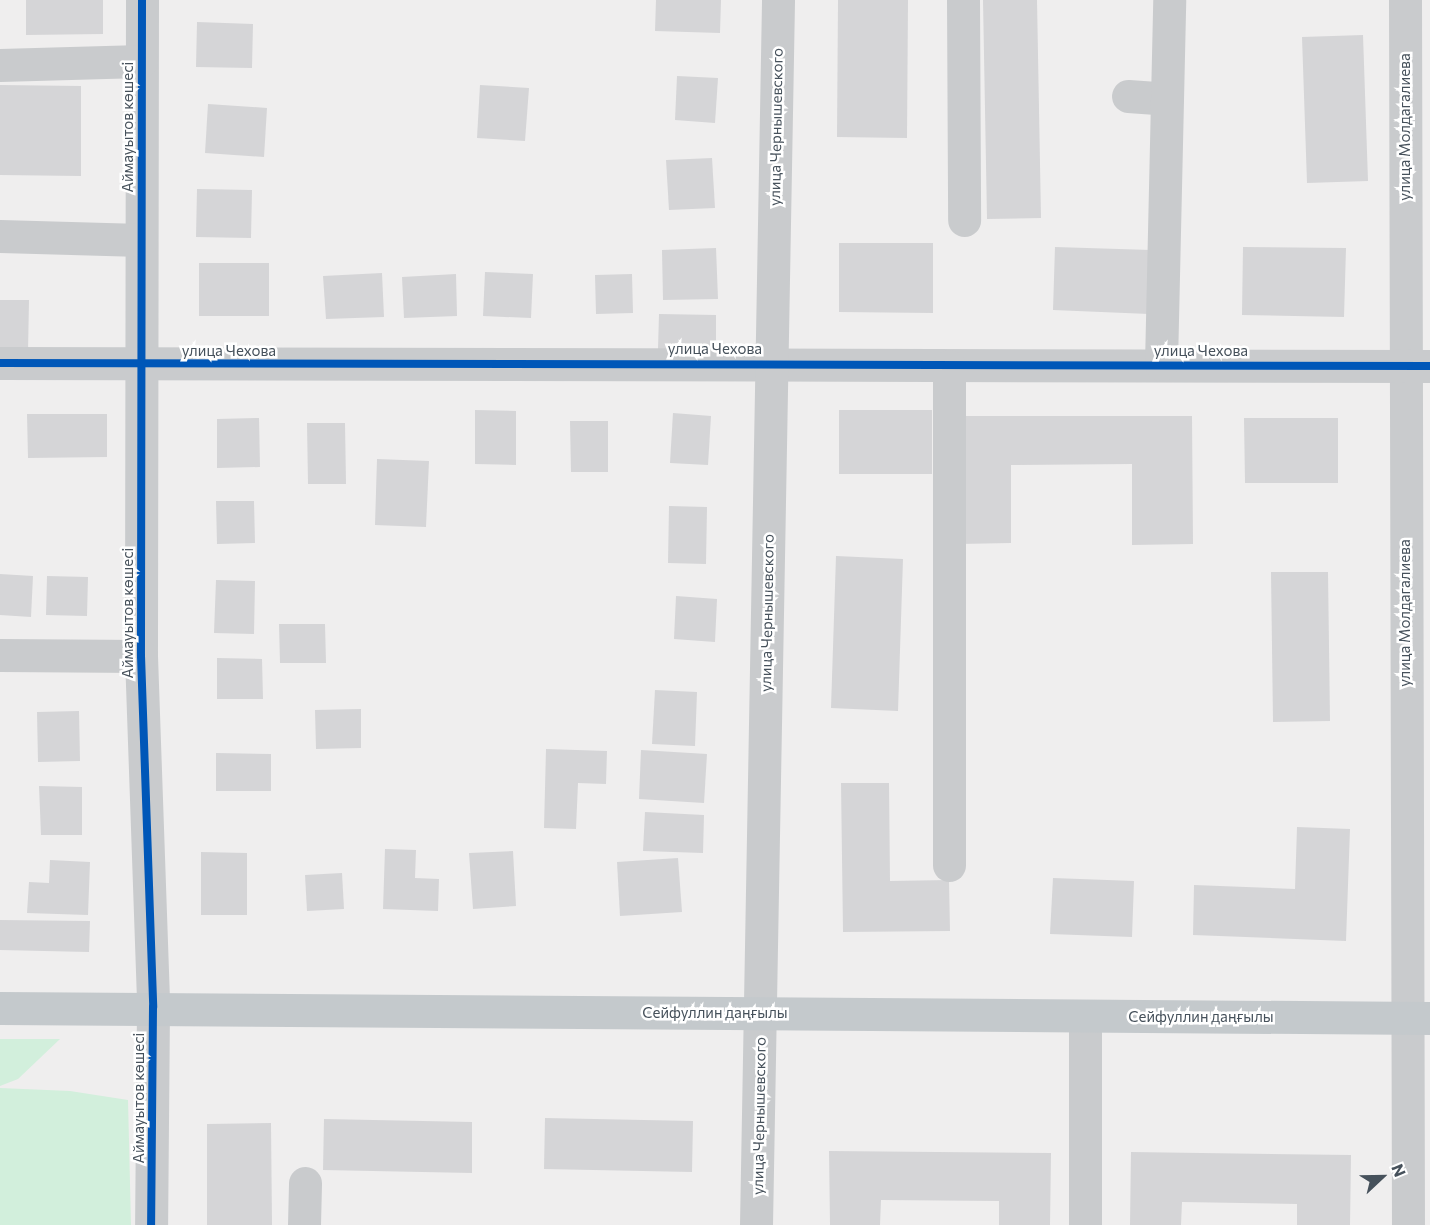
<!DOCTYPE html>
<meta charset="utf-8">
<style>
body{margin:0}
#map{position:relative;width:1430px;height:1225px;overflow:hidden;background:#efeeee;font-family:Commissioner,sans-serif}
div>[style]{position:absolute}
.green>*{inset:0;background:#d2efdc}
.building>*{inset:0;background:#d5d5d7}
.minor>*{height:33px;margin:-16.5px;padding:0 16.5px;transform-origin:16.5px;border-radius:16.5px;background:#c9cbcd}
.major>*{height:33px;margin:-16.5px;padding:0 16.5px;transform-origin:16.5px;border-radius:16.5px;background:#c4c9cc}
.cycleway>*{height:8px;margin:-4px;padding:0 4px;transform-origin:4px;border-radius:4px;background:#0057b8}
span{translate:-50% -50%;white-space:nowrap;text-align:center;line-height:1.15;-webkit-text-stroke:5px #fff;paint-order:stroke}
.street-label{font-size:15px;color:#46515b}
.north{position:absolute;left:1352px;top:1147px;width:60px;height:60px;-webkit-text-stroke:4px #fff;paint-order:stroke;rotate:68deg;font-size:16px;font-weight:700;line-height:24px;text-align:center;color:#46515b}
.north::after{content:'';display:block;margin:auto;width:21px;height:27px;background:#46515b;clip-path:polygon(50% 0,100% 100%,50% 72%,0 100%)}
</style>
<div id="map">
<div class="green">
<div style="clip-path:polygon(0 1039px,60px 1039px,18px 1079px,0 1086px)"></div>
<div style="clip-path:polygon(0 1088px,70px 1091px,128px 1100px,131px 1225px,0 1225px)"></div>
</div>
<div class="building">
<div style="clip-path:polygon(26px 0,103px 0,103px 34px,26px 35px)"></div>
<div style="clip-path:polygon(656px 0,721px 0,720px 33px,655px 31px)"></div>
<div style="clip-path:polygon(838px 0,908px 0,907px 138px,837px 137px)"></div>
<div style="clip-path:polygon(983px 0,1037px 0,1041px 218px,987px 219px)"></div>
<div style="clip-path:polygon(197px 22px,253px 24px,252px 68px,196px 67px)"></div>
<div style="clip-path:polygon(1363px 35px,1368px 181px,1307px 183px,1302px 37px)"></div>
<div style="clip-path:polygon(677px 76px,718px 78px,715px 123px,675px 120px)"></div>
<div style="clip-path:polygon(0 85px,81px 86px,81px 176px,0 175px)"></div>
<div style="clip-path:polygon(480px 85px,529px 88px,525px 141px,477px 138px)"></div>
<div style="clip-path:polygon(208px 104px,267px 108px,264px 157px,205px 153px)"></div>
<div style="clip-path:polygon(712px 158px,715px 208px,669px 210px,666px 160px)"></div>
<div style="clip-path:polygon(197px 189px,252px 190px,251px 238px,196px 237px)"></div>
<div style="clip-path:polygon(839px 243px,933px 243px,933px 313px,839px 312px)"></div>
<div style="clip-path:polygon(1055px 247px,1151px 250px,1149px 314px,1053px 310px)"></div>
<div style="clip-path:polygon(1243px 247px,1346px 248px,1344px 317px,1242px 315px)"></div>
<div style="clip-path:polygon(716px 248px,718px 299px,663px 300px,662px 250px)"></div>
<div style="clip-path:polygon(199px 263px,269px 263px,269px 316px,199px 316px)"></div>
<div style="clip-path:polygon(485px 272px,533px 274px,531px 318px,483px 316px)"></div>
<div style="clip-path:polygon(382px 273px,384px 317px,326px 319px,323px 276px)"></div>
<div style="clip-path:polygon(456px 274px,457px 316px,404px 318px,402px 277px)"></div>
<div style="clip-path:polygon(632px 274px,633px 313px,596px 314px,595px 275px)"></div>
<div style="clip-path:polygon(0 300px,29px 300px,28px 352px,0 352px)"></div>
<div style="clip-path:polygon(659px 314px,716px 315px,716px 350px,658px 349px)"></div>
<div style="clip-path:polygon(475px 410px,516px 411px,516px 465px,475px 464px)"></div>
<div style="clip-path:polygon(839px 410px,932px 410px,932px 474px,839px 474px)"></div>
<div style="clip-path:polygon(673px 413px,711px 416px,708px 465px,670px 463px)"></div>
<div style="clip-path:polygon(27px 414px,107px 414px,107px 457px,28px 458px)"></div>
<div style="clip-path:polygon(959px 416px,1192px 416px,1193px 544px,1132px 545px,1132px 464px,1011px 465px,1011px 543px,959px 544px)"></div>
<div style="clip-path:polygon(259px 418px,260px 467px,217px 468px,217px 419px)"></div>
<div style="clip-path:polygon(1244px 418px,1338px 418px,1338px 483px,1245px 483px)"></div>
<div style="clip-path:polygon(570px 421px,608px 421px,608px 472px,571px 472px)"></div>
<div style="clip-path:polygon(307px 423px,345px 423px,346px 484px,308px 484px)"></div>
<div style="clip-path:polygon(377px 459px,429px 461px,426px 527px,375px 525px)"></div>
<div style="clip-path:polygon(216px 501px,254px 501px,255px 543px,217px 544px)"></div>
<div style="clip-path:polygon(669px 506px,707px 507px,706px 564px,668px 563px)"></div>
<div style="clip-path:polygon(836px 556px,903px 559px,898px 711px,831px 708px)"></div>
<div style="clip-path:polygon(1271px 572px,1328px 572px,1330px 721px,1273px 722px)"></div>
<div style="clip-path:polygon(0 574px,33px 576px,31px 617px,0 615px)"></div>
<div style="clip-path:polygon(47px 576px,88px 577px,87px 616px,46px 615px)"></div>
<div style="clip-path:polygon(216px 580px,255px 581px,254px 634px,214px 633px)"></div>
<div style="clip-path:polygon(676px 596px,717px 599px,715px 642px,674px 639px)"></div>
<div style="clip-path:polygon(279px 624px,325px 624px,326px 663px,280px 663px)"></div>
<div style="clip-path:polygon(217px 658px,262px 659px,263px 699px,217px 699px)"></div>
<div style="clip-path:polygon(655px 690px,697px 692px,695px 746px,652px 744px)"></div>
<div style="clip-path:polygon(361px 709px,361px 748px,316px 749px,315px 710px)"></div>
<div style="clip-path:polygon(79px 711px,80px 761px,38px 762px,37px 712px)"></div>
<div style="clip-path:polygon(546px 749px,607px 751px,606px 784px,578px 783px,576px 829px,544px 828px)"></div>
<div style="clip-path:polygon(641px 750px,707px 754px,704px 803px,639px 799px)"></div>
<div style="clip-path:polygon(216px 753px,271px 754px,271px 791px,216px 791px)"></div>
<div style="clip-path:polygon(841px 783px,889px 783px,890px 881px,949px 880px,950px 931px,843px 932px)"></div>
<div style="clip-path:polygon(39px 786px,82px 787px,82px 835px,41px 835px)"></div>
<div style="clip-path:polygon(645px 812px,704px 815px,703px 853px,643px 851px)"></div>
<div style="clip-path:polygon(1297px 827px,1350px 829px,1346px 941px,1193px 935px,1194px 885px,1295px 889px)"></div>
<div style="clip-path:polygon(385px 849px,416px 850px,415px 878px,439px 879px,438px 911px,383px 909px)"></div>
<div style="clip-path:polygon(513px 851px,516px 906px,473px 909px,469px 853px)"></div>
<div style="clip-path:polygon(201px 852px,247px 853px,247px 915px,201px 915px)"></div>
<div style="clip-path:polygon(678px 858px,682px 912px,620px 916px,617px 862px)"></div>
<div style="clip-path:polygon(50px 860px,90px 862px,88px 915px,27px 913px,29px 882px,49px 883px)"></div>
<div style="clip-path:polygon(342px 873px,344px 909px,307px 911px,305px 875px)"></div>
<div style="clip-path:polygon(1053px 878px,1134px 881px,1132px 937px,1050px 934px)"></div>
<div style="clip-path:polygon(0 920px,90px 921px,89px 952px,0 950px)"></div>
<div style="clip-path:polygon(545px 1118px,693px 1121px,692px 1172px,544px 1169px)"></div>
<div style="clip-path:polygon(324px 1119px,472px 1122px,472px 1173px,323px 1170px)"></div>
<div style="clip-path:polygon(271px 1123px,272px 1225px,207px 1225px,207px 1124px)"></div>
<div style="clip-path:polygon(829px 1151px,1051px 1153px,1050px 1225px,999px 1225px,999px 1201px,881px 1200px,880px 1225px,830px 1225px)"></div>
<div style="clip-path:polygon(1131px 1152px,1351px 1155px,1350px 1225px,1297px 1225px,1297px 1204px,1182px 1202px,1181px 1225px,1130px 1225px)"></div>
</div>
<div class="minor">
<div style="left:142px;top:0;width:656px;rotate:90.09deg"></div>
<div style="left:141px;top:656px;width:351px;rotate:88deg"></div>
<div style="left:153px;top:1007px;width:218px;rotate:90.5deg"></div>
<div style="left:963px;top:0;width:220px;rotate:89.7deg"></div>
<div style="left:1405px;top:0;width:1225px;rotate:89.86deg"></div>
<div style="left:0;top:65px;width:141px;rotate:-1.6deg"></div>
<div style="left:1128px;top:96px;width:39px;rotate:4deg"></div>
<div style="left:0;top:236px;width:141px;rotate:1.6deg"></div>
<div style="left:0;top:363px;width:1430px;rotate:0.12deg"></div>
<div style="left:1161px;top:364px;width:364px;rotate:-88.7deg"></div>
<div style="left:949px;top:366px;width:499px;rotate:90deg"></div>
<div style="left:0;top:655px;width:141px;rotate:0.4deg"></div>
<div style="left:304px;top:1225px;width:42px;rotate:-88.6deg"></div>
<div style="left:756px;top:1225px;width:1225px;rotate:-88.97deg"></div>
<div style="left:1085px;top:1225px;width:209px;rotate:-90deg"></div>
</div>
<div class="major">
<div style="left:0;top:1008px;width:1430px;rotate:0.4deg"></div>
</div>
<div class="cycleway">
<div style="left:142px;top:0;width:656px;rotate:90.09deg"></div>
<div style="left:141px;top:656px;width:351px;rotate:88deg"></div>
<div style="left:153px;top:1007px;width:218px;rotate:90.5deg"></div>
<div style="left:0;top:363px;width:1430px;rotate:0.12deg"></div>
</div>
<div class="street-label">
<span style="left:128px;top:127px;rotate:-90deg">Аймауытов көшесі</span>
<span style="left:776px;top:127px;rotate:-89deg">улица Чернышевского</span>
<span style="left:1405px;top:127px;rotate:-90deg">улица Молдагалиева</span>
<span style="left:715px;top:349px">улица Чехова</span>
<span style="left:229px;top:351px">улица Чехова</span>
<span style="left:1201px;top:351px">улица Чехова</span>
<span style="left:128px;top:613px;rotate:-90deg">Аймауытов көшесі</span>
<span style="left:767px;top:613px;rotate:-89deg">улица Чернышевского</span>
<span style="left:1405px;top:613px;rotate:-90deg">улица Молдагалиева</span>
<span style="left:715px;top:1013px">Сейфуллин даңғылы</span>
<span style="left:1201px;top:1017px">Сейфуллин даңғылы</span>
<span style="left:139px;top:1098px;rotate:-90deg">Аймауытов көшесі</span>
<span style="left:759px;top:1116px;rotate:-89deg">улица Чернышевского</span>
</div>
<div class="north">N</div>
</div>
